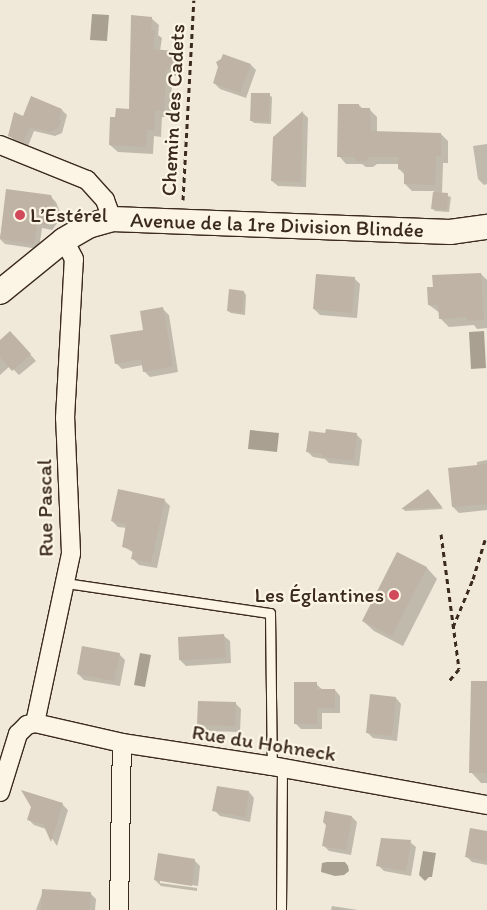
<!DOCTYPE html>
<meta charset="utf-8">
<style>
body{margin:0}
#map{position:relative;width:487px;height:910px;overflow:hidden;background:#f0e9d9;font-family:Itim,sans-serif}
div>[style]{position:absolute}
.water>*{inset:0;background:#aaa091}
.shadow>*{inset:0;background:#0003}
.building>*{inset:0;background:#beb3a4}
.path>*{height:3px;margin-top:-1.5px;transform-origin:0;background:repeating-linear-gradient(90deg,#3b2a1e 0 5px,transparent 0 9px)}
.roads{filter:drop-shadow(1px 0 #3b2a1e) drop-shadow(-1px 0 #3b2a1e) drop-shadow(0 1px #3b2a1e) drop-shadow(0 -1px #3b2a1e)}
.service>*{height:9px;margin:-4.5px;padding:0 4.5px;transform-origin:4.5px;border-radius:4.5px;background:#fcf5e5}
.minor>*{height:18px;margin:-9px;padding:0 9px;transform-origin:9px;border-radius:9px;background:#fcf5e5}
.secondary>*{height:24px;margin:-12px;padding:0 12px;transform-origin:12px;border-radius:12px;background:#fcf5e5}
.dots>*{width:14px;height:14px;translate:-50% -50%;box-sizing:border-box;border:2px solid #fcf5e5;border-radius:50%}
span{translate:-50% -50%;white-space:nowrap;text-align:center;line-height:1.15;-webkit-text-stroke:4.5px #fcf5e5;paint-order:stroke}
.street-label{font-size:21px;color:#3b2a1e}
.poi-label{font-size:21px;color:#3b2a1e}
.left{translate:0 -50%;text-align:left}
.right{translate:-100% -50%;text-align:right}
</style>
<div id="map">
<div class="water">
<div style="clip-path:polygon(92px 14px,109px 15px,107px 41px,90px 40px)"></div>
<div style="clip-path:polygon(484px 331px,486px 368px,471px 369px,469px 332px)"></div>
<div style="clip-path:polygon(250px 430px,279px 433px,277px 452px,248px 449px)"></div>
<div style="clip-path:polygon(140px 653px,151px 655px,145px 687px,134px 685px)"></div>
<div style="clip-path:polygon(423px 851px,436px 853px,432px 877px,429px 877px,425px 881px,419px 875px)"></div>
<div style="clip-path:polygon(327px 862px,345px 862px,348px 866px,349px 871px,344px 875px,335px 876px,321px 872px,322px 863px)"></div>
</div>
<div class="shadow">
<div style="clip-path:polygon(151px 18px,159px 25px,158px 35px,162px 38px,160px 51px,174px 52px,181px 59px,180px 76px,172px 76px,171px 117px,162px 117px,161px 137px,154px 136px,153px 154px,118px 152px,110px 145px,116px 119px,130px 110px)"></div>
<div style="clip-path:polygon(251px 65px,256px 70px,246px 98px,220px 89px,214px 83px)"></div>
<div style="clip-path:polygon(269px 95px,272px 97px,271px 124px,254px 123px,252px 121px)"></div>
<div style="clip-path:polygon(359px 105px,363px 109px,370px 110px,377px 117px,377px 132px,441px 134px,448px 141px,448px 163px,443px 163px,442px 194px,451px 197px,449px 212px,435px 211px,432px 208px,434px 191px,412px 191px,405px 184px,405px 175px,399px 169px,399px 164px,377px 164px,373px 167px,366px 167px,362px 164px,346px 164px,339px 156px)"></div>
<div style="clip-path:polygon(62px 110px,67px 115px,62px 133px,55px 136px,34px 131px,28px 146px,14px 140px,9px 135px,24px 118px)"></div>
<div style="clip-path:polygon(303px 113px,308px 118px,306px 187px,278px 186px,272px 181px)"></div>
<div style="clip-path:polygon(487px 144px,487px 184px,484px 185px,478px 179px,473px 146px)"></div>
<div style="clip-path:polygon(7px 190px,51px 197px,56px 202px,60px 212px,58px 222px,52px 230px,42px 228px,39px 249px,5px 244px,0 239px)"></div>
<div style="clip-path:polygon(481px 274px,487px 280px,487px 328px,477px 329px,474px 325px,449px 327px,440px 318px,440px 313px,429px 305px,434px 288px)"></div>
<div style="clip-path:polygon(354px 278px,360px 284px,357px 318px,320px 315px,314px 309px)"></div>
<div style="clip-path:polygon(244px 292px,246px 295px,245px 315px,231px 313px,228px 311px)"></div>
<div style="clip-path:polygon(163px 309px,169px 315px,178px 372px,150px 377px,144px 371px,143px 365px,122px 369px,116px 363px)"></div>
<div style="clip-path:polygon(16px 338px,36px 361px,19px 375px,10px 366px,0 375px,0 342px)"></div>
<div style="clip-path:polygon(356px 434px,362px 440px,359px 466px,329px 463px,325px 459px,313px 457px,307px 451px)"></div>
<div style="clip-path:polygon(487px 460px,487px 510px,459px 513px,453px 507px,477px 466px,477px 462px)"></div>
<div style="clip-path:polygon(428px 490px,443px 509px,405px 511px,403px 509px)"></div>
<div style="clip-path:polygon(164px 500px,170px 506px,157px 568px,139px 565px,133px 559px,134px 553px,123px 546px,127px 528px,118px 527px,112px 521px)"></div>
<div style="clip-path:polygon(398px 553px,427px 568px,437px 579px,403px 646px,374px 631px,363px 621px)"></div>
<div style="clip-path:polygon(224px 636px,230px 641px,231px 663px,186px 666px,180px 660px)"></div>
<div style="clip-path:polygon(119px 654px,125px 660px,120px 686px,84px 680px,78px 674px)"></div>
<div style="clip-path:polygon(487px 682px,487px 783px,481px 783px,471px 772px)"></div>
<div style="clip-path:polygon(316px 684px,323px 690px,335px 690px,340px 696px,340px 713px,322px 713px,322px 729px,301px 729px,295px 723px)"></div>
<div style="clip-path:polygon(396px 698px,401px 704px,397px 741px,373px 738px,367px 732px)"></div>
<div style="clip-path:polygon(235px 703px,241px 709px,240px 732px,204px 731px,199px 725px)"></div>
<div style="clip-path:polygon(249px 792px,254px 798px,250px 822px,220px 816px,214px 810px)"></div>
<div style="clip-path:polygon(62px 804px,68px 810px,57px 846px,46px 829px,34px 825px,28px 819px)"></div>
<div style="clip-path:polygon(352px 817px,357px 822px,351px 855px,329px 851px,324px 846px)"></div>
<div style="clip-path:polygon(487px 833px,487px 865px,472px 862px,467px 857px)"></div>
<div style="clip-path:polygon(410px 842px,416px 847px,411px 876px,384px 871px,378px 865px)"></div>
<div style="clip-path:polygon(194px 860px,200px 866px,198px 886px,160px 880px,160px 883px,197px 888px,197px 891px,161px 886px,155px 880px)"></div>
<div style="clip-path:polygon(43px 891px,91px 894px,96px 899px,95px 910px,36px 910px)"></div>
<div style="clip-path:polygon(332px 906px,358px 910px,331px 910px)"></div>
</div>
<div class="building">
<div style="clip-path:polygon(131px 15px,152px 17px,151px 30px,155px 30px,153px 49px,174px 51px,173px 70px,166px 69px,164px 111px,155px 110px,154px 130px,147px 130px,146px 147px,109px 145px,110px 117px,115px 117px,116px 108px,129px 109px)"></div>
<div style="clip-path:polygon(223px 54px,251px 64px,240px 93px,213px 83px,218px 67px,216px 62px,221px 59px)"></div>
<div style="clip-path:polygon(251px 93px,270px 93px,269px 122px,250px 121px)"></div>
<div style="clip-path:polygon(31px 96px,62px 109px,59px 118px,61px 122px,58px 128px,49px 132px,30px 127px,23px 142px,8px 136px,14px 112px,23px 116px)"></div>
<div style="clip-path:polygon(338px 104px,359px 104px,359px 108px,370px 108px,371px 131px,441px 133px,441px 156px,436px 156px,435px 185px,404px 184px,404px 170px,398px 169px,398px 157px,369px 157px,366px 161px,357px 161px,354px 157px,337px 157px)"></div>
<div style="clip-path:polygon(303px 111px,301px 182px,271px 181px,273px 137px)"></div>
<div style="clip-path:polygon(6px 189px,51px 195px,55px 206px,54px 217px,47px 225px,37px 224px,34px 244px,0 239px)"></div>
<div style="clip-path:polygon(433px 192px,448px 193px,447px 210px,431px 209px)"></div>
<div style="clip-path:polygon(481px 273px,484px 320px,467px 321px,467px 317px,439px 319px,438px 305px,428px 305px,427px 287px,433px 287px,432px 275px)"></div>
<div style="clip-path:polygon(316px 274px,355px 277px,352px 313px,313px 309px)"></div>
<div style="clip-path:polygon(229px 289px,244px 291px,242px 313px,227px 311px)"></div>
<div style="clip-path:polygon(163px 307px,173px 366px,143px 372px,141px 359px,115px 364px,110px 335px,143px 330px,140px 311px)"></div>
<div style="clip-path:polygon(10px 331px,31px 354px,12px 371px,0 357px,0 340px)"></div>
<div style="clip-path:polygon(326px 429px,357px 433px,354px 461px,322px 457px,323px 454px,306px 452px,309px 431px,325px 433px)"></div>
<div style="clip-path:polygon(487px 464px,487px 504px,452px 507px,448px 468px)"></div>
<div style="clip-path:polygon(118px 489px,165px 499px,151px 563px,131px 559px,133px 550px,122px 547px,126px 524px,111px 521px)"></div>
<div style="clip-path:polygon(428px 489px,442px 507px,401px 509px)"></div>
<div style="clip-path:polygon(397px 552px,427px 567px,392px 636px,362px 621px)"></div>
<div style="clip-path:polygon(224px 634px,226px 658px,179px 660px,178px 637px)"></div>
<div style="clip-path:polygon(82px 646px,120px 653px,114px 681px,77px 674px)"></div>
<div style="clip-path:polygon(471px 681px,487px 681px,487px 773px,469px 773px)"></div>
<div style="clip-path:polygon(294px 682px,317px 682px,317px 689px,335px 689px,335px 708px,317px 708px,317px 724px,294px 724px)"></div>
<div style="clip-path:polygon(370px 694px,396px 697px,392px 736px,366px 733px)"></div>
<div style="clip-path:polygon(198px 701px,236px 702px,235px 726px,197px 725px)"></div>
<div style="clip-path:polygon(217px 786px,249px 791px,245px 817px,212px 811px)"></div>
<div style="clip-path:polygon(21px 790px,63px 803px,51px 842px,43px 824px,27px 820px,31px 807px)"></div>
<div style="clip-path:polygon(325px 811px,352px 816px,346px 850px,322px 846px,326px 825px,323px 822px)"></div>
<div style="clip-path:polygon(470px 828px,487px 831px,487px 861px,465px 857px)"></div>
<div style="clip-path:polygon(381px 838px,411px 840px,406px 871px,376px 866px)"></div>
<div style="clip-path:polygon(158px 853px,195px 859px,192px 886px,154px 880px)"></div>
<div style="clip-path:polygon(42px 889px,91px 892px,90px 910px,41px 910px)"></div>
</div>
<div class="path">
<div style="left:183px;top:200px;width:200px;rotate:-86.9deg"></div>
<div style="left:441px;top:534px;width:136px;rotate:82.4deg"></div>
<div style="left:459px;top:669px;width:17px;rotate:130deg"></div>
<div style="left:453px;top:627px;width:52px;rotate:-67.4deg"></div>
<div style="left:473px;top:579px;width:41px;rotate:-72.9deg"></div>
</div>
<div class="roads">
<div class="service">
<div style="left:66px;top:583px;width:206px;rotate:8.4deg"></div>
<div style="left:270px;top:613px;width:153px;rotate:89.3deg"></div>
<div style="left:281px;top:910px;width:142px;rotate:-89.6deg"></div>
</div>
<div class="minor">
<div style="left:0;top:145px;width:94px;rotate:21.9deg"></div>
<div style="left:87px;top:180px;width:27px;rotate:48deg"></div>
<div style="left:105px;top:200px;width:20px;rotate:70deg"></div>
<div style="left:35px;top:723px;width:174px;rotate:-78deg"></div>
<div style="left:71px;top:553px;width:135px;rotate:-92.5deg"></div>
<div style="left:65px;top:418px;width:159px;rotate:-86.8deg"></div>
<div style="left:74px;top:259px;width:21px;rotate:-118deg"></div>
<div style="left:0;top:792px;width:61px;rotate:-72.8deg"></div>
<div style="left:18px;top:734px;width:13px;rotate:-45deg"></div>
<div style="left:27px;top:725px;width:8px;rotate:-14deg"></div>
<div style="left:35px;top:723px;width:89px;rotate:12.9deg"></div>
<div style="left:122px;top:743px;width:152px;rotate:8.7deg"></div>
<div style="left:272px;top:766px;width:219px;rotate:10.3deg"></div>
<div style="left:119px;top:910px;width:167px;rotate:-89deg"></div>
</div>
<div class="secondary">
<div style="left:0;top:292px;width:82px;rotate:-39.1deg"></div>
<div style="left:64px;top:240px;width:28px;rotate:-30deg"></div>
<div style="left:88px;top:226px;width:25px;rotate:-16deg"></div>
<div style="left:112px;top:219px;width:338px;rotate:2.2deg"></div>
<div style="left:450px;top:232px;width:37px;rotate:-8deg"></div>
</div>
</div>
<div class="dots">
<div style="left:20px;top:215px;background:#d1495b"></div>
<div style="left:394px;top:595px;background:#d1495b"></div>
</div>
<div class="street-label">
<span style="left:173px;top:110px;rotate:-87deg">Chemin des Cadets</span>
<span style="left:277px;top:225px;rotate:2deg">Avenue de la 1re Division Blindée</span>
<span style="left:45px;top:508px;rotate:-91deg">Rue Pascal</span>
<span style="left:264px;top:743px;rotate:9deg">Rue du Hohneck</span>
</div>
<div class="poi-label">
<span class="left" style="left:30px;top:215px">L’Estérel</span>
<span class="right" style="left:384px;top:595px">Les Églantines</span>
</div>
</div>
